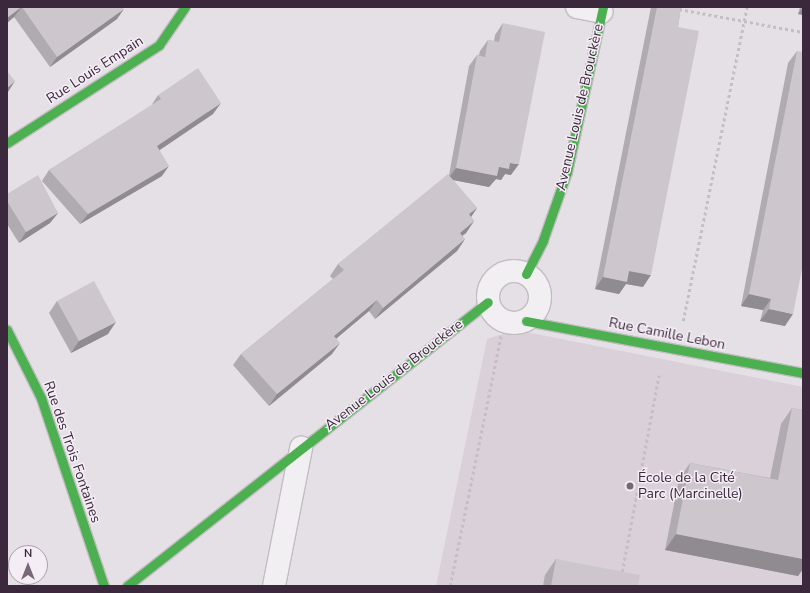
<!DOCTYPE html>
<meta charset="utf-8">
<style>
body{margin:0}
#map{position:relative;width:810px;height:593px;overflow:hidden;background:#e5e0e5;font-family:"Nunito Sans",sans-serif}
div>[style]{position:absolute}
.built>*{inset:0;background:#d9d0d9}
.path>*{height:2.5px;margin-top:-1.25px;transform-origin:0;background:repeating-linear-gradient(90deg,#c5bfc5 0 3px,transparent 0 6px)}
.roads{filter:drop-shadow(1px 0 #c1bdc2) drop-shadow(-1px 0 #c1bdc2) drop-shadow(0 1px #c1bdc2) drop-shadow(0 -1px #c1bdc2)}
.street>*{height:22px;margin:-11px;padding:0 11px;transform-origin:11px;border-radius:11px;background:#f1eff1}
.street>.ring{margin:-11px;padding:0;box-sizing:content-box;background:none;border:22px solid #f1eff1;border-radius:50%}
.fast>*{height:9px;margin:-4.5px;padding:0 4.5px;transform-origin:4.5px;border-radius:4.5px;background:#4caf50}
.wall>*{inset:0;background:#b0abb0}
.shaded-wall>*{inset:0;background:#908b90}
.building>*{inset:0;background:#cdc7cd}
.dots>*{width:11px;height:11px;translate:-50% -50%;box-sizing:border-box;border:2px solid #f4edf5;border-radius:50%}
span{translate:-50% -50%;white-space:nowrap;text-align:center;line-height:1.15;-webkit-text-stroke:3px #f4edf5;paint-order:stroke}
.street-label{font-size:14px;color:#3c283d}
.poi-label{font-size:14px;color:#3c283d}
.left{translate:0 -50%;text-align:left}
.frame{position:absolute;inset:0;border:8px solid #3c283d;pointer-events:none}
.north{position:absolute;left:8px;top:545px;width:40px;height:40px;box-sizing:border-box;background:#f4edf5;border:1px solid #aa9eab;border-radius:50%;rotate:0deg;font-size:11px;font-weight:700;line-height:16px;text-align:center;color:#3c283d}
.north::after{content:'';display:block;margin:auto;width:14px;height:18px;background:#776878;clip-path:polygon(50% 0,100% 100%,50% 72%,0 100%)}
</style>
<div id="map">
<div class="built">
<div style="clip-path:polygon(516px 330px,803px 387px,803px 586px,436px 586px,487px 339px)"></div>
</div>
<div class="path">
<div style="left:679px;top:9px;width:126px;rotate:10.5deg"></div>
<div style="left:683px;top:321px;width:320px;rotate:-78.5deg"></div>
<div style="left:622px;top:572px;width:200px;rotate:-79.4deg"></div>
<div style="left:450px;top:586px;width:256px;rotate:-78.5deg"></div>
</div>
<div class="roads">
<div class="street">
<div style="left:577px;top:7px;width:25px;rotate:11deg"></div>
<div class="ring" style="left:488px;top:271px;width:30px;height:30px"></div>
<div style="left:274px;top:586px;width:141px;rotate:-78.9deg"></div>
</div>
<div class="fast">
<div style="left:7px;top:143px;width:181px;rotate:-32.8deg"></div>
<div style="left:159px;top:45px;width:46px;rotate:-55.6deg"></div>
<div style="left:526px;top:274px;width:38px;rotate:-63deg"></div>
<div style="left:543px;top:240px;width:72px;rotate:-70.6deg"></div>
<div style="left:567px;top:172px;width:169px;rotate:-77.7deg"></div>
<div style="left:526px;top:321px;width:282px;rotate:10.6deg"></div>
<div style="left:7px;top:330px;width:76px;rotate:63.4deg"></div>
<div style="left:41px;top:398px;width:198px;rotate:71.5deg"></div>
<div style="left:127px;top:586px;width:459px;rotate:-38.2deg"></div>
</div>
</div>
<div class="wall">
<div style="clip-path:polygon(7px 7px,122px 7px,117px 19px,50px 67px,14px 17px,7px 23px)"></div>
<div style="clip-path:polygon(651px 7px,681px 7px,678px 27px,643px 287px,626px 284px,619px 294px,595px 289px)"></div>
<div style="clip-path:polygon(800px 7px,803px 7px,803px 15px,798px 14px)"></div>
<div style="clip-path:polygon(503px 23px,511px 175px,505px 174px,501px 180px,496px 179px,489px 187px,453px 180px,477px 208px,471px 217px,474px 221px,466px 233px,462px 236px,465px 239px,457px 251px,375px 319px,369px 311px,336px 339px,332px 354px,269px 406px,233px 365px,241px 354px,333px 279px,330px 276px,338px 264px,449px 175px,469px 66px,477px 55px,479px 55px,480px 51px,488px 40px,494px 41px,495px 35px)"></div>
<div style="clip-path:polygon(797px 51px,785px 326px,760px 321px,763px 310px,741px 306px,788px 63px)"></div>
<div style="clip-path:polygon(158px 95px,213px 114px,160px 150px,162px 176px,80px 224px,42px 181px,49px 170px,151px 106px)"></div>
<div style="clip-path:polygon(7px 194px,58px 213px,50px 223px,19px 243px,7px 224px)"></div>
<div style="clip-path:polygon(57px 301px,108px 334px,71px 353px,49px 313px)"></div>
<div style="clip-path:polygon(792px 408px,803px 410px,803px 569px,798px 576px,665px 550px,679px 479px,690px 463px,770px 478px,781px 424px)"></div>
<div style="clip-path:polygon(556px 559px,638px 586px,543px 586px,545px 575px)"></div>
</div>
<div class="shaded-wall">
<div style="clip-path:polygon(22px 7px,14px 17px,7px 23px,7px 18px)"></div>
<div style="clip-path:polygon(803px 7px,803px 15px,798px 14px)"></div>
<div style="clip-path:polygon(124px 9px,117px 19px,50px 67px,57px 57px)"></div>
<div style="clip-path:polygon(15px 81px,8px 92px,7px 92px,7px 88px)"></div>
<div style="clip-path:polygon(221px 103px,213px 114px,149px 157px,157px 146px)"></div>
<div style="clip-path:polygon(510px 163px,519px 164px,511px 175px,505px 174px,501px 180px,496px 179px,489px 187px,448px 179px,456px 168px,499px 167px)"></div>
<div style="clip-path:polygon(169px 166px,162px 176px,80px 224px,88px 214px)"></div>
<div style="clip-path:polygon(477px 208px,469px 220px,469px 214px)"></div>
<div style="clip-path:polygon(58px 213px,50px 223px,19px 243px,26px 232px)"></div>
<div style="clip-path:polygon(474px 221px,466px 233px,452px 244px,460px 233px)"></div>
<div style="clip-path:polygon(465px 239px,457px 251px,375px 319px,383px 308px)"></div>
<div style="clip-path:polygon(629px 271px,651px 275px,643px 287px,626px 284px,619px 294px,595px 289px,603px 277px)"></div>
<div style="clip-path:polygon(749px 294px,771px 299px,763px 310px,741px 306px)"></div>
<div style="clip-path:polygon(377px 300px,369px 311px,326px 347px,334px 336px)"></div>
<div style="clip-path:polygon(769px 309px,793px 314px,785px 326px,760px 321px)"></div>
<div style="clip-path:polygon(116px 322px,108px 334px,71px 353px,79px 341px)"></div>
<div style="clip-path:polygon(340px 343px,332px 354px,269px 406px,277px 394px)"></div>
<div style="clip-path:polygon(676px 534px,803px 559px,803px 569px,798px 576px,665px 550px)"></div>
</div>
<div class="building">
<div style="clip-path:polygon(7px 7px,21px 7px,7px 18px)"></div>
<div style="clip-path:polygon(22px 7px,122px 7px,124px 9px,57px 57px)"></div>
<div style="clip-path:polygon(657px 7px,681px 7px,678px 27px,699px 31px,651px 275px,629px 271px,627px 282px,603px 277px)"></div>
<div style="clip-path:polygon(503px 23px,545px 32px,519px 164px,510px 163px,509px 169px,499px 167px,497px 176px,456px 168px,477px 55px,485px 57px,488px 40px,499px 42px)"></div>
<div style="clip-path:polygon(797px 51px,803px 52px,803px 264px,793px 314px,769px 309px,771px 299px,749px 294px)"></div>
<div style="clip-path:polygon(198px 68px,221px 103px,157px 146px,169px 166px,88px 214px,49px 170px,161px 99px,158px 95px)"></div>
<div style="clip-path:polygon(7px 71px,15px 81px,7px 88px)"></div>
<div style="clip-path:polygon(448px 174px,477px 208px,469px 214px,474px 221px,460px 233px,465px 239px,383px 308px,377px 300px,334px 336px,340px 343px,277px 394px,241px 354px,344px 270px,338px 264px)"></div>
<div style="clip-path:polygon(38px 175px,58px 213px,26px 232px,7px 201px,7px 194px)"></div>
<div style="clip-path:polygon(94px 281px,116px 322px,79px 341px,57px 301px)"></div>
<div style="clip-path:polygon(792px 408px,803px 410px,803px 559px,676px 534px,690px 463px,778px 480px)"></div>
<div style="clip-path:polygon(556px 559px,640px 575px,638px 586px,551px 586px)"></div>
</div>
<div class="dots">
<div style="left:630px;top:486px;background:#776878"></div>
</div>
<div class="street-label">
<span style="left:95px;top:70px;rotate:-33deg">Rue Louis Empain</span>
<span style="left:580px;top:107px;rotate:-77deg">Avenue Louis de Brouckère</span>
<span style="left:667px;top:334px;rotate:11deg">Rue Camille Lebon</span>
<span style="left:394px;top:375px;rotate:-38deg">Avenue Louis de Brouckère</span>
<span style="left:72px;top:452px;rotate:71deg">Rue des Trois Fontaines</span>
</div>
<div class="poi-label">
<span class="left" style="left:638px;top:486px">École de la Cité<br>Parc (Marcinelle)</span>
</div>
<div class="frame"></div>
<div class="north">N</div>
</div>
